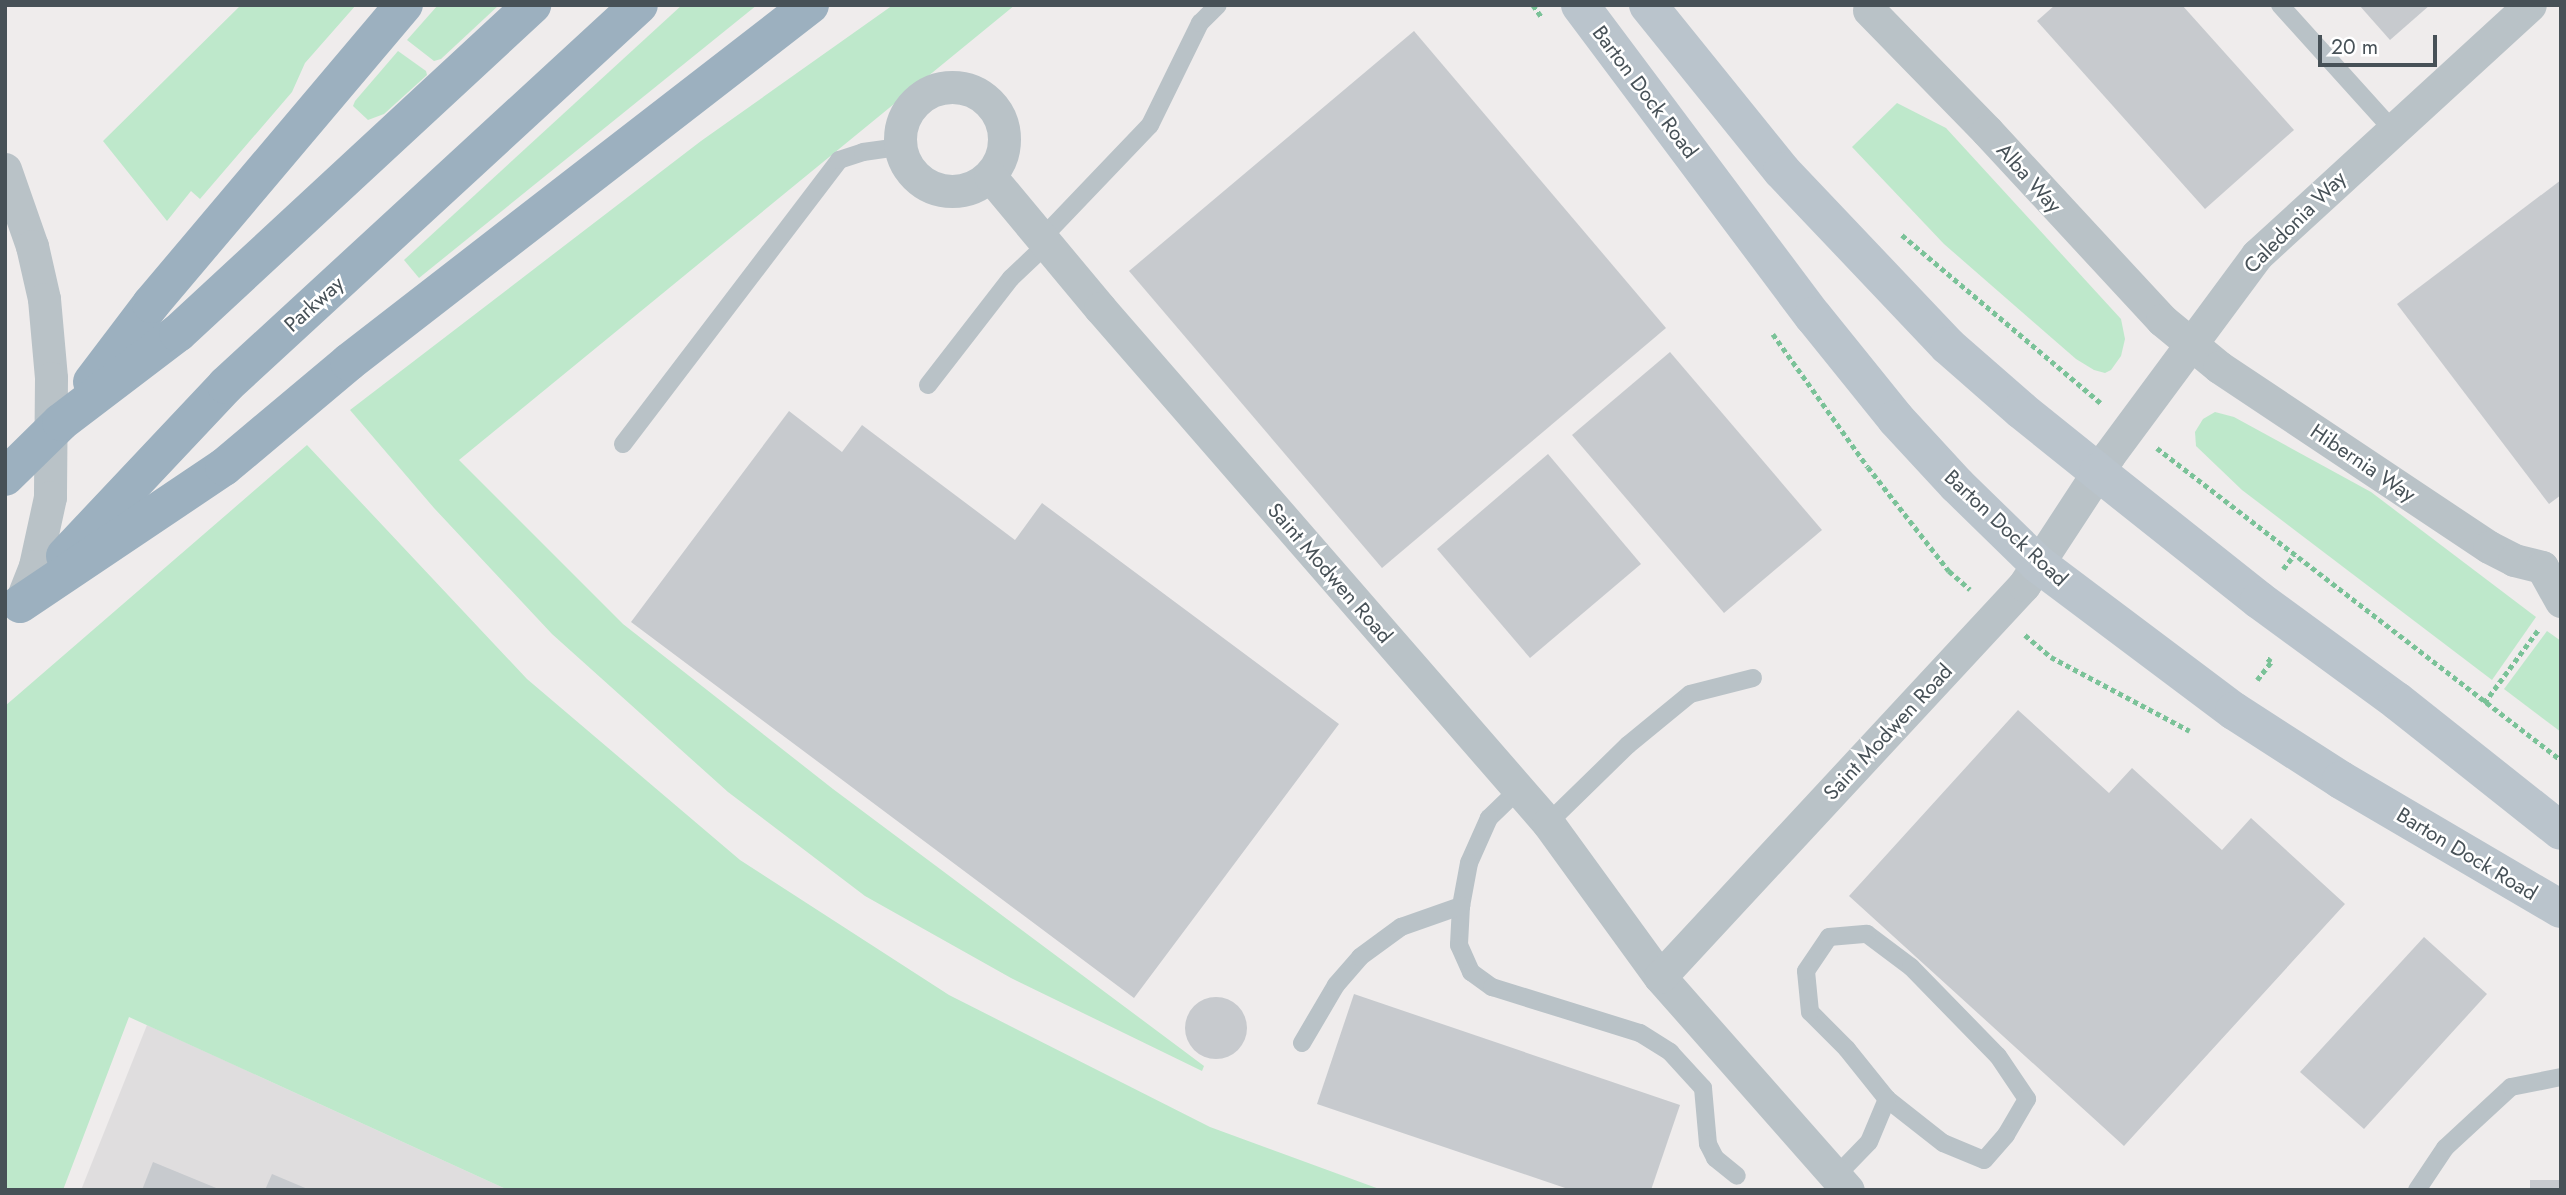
<!DOCTYPE html>
<style>
body{margin:0}
#map{position:relative;width:2566px;height:1195px;overflow:hidden;background:#efecec;font-family:Jost,sans-serif}
div>[style]{position:absolute}
.education>*{inset:0;background:#dfddde}
.green>*{inset:0;background:#bee8cb}
.building>*{inset:0;background:#c7cace}
.round{border-radius:50%}
.path>*{height:4.5px;margin-top:-2.25px;transform-origin:0;background:repeating-linear-gradient(90deg,#7ac298 0 5px,transparent 0 8.5px)}
.service>*{height:18px;margin:-9px;padding:0 9px;transform-origin:9px;border-radius:9px;background:#b9c2c7}
.minor>*{height:33px;margin:-16.5px;padding:0 16.5px;transform-origin:16.5px;border-radius:16.5px;background:#b9c2c7}
.minor>.ring{margin:-16.5px;padding:0;box-sizing:content-box;background:none;border:33px solid #b9c2c7;border-radius:50%}
.secondary>*{height:38px;margin:-19px;padding:0 19px;transform-origin:19px;border-radius:19px;background:#bac4cc}
.trunk>*{height:38px;margin:-19px;padding:0 19px;transform-origin:19px;border-radius:19px;background:#9cb0bf}
span{translate:-50% -50%;white-space:nowrap;text-align:center;line-height:1.15;-webkit-text-stroke:5px #fff;paint-order:stroke}
.street-label{font-size:21px;color:#475157}
.frame{position:absolute;inset:0;border:7px solid #475157;pointer-events:none}
.scale{position:absolute;left:2318px;top:35px;width:119px;height:32px;box-sizing:border-box;border:4px solid #475157;border-top:0;padding-left:9px;font-size:21px;line-height:24px;white-space:nowrap;color:#475157;-webkit-text-stroke:5px #fff;paint-order:stroke}
</style>
<div id="map">
<div class="education">
<div style="clip-path:polygon(147px 1025px,508px 1190px,81px 1190px)"></div>
</div>
<div class="green">
<div style="clip-path:polygon(241px 5px,356px 5px,305px 63px,292px 92px,200px 199px,191px 191px,167px 221px,103px 141px)"></div>
<div style="clip-path:polygon(438px 5px,499px 5px,441px 59px,434px 61px,407px 40px)"></div>
<div style="clip-path:polygon(682px 5px,757px 5px,419px 278px,404px 260px)"></div>
<div style="clip-path:polygon(893px 5px,1015px 5px,459px 460px,623px 624px,833px 789px,1204px 1066px,1202px 1071px,1011px 978px,865px 896px,728px 792px,552px 634px,434px 508px,350px 410px,701px 141px)"></div>
<div style="clip-path:polygon(398px 51px,426px 71px,427px 75px,384px 114px,368px 120px,353px 106px,355px 101px)"></div>
<div style="clip-path:polygon(1897px 103px,1946px 128px,2121px 319px,2125px 339px,2121px 356px,2111px 370px,2105px 373px,2094px 370px,2076px 359px,1944px 244px,1852px 147px)"></div>
<div style="clip-path:polygon(2215px 412px,2234px 417px,2371px 492px,2536px 617px,2492px 680px,2242px 490px,2196px 446px,2195px 432px,2203px 419px)"></div>
<div style="clip-path:polygon(307px 445px,527px 679px,740px 860px,949px 995px,1210px 1127px,1382px 1190px,508px 1190px,129px 1017px,63px 1190px,5px 1190px,5px 706px)"></div>
<div style="clip-path:polygon(2547px 631px,2561px 641px,2561px 732px,2504px 689px)"></div>
</div>
<div class="building">
<div style="clip-path:polygon(2055px 5px,2182px 5px,2294px 130px,2205px 209px,2037px 21px)"></div>
<div style="clip-path:polygon(2359px 5px,2430px 5px,2390px 40px)"></div>
<div style="clip-path:polygon(1414px 31px,1666px 328px,1382px 568px,1129px 271px)"></div>
<div style="clip-path:polygon(2561px 180px,2561px 495px,2549px 504px,2397px 304px)"></div>
<div style="clip-path:polygon(1670px 352px,1822px 530px,1724px 613px,1572px 435px)"></div>
<div style="clip-path:polygon(789px 411px,842px 452px,862px 425px,1015px 540px,1042px 503px,1339px 724px,1134px 998px,631px 622px)"></div>
<div style="clip-path:polygon(1548px 454px,1641px 564px,1530px 658px,1437px 549px)"></div>
<div style="clip-path:polygon(2018px 710px,2109px 793px,2132px 768px,2222px 850px,2251px 818px,2345px 904px,2124px 1146px,1849px 896px)"></div>
<div style="clip-path:polygon(2424px 937px,2487px 994px,2364px 1129px,2300px 1072px)"></div>
<div style="clip-path:polygon(1354px 994px,1680px 1105px,1651px 1190px,1571px 1190px,1317px 1104px)"></div>
<div class="round" style="left:1185px;top:997px;width:62px;height:62px"></div>
<div style="clip-path:polygon(153px 1162px,221px 1190px,142px 1190px)"></div>
<div style="clip-path:polygon(272px 1174px,310px 1190px,265px 1190px)"></div>
<div style="clip-path:polygon(2530px 1180px,2561px 1180px,2561px 1190px,2530px 1190px)"></div>
</div>
<div class="path">
<div style="left:1533px;top:5px;width:14px;rotate:54deg"></div>
<div style="left:1902px;top:235px;width:260px;rotate:40.2deg"></div>
<div style="left:1773px;top:334px;width:163px;rotate:54.5deg"></div>
<div style="left:1868px;top:467px;width:132px;rotate:52.1deg"></div>
<div style="left:1949px;top:571px;width:28px;rotate:41deg"></div>
<div style="left:2157px;top:448px;width:510px;rotate:37.68deg"></div>
<div style="left:2283px;top:569px;width:18px;rotate:-52deg"></div>
<div style="left:2025px;top:635px;width:34px;rotate:40deg"></div>
<div style="left:2051px;top:657px;width:157px;rotate:28deg"></div>
<div style="left:2257px;top:680px;width:23px;rotate:-52deg"></div>
<div style="left:2271px;top:662px;width:8px;rotate:-140deg"></div>
<div style="left:2484px;top:703px;width:91px;rotate:-53.5deg"></div>
</div>
<div class="service">
<div style="left:2280px;top:5px;width:167px;rotate:47.9deg"></div>
<div style="left:1042px;top:238px;width:156px;rotate:-46.3deg"></div>
<div style="left:1150px;top:125px;width:114px;rotate:-63.9deg"></div>
<div style="left:1200px;top:23px;width:25px;rotate:-45deg"></div>
<div style="left:928px;top:385px;width:135px;rotate:-52.2deg"></div>
<div style="left:1011px;top:278px;width:50px;rotate:-43.4deg"></div>
<div style="left:623px;top:444px;width:357px;rotate:-52.7deg"></div>
<div style="left:839px;top:160px;width:25px;rotate:-18deg"></div>
<div style="left:863px;top:152px;width:37px;rotate:-8deg"></div>
<div style="left:1519px;top:789px;width:42px;rotate:136deg"></div>
<div style="left:1489px;top:818px;width:49px;rotate:114deg"></div>
<div style="left:1469px;top:863px;width:44px;rotate:100.5deg"></div>
<div style="left:1461px;top:906px;width:39px;rotate:93deg"></div>
<div style="left:1459px;top:945px;width:30px;rotate:66deg"></div>
<div style="left:1471px;top:972px;width:26px;rotate:36deg"></div>
<div style="left:1492px;top:987px;width:155px;rotate:17.3deg"></div>
<div style="left:1640px;top:1033px;width:36px;rotate:32deg"></div>
<div style="left:1670px;top:1052px;width:49px;rotate:47.5deg"></div>
<div style="left:1703px;top:1088px;width:56px;rotate:84.9deg"></div>
<div style="left:1708px;top:1144px;width:16px;rotate:63deg"></div>
<div style="left:1715px;top:1158px;width:28px;rotate:39deg"></div>
<div style="left:1548px;top:823px;width:112px;rotate:-44.3deg"></div>
<div style="left:1628px;top:745px;width:80px;rotate:-39.4deg"></div>
<div style="left:1690px;top:694px;width:65px;rotate:-14.3deg"></div>
<div style="left:1867px;top:934px;width:55px;rotate:36.9deg"></div>
<div style="left:1911px;top:967px;width:124px;rotate:45.7deg"></div>
<div style="left:1998px;top:1056px;width:52px;rotate:56deg"></div>
<div style="left:2027px;top:1099px;width:42px;rotate:120.3deg"></div>
<div style="left:2006px;top:1135px;width:33px;rotate:131deg"></div>
<div style="left:1984px;top:1160px;width:44px;rotate:-157.5deg"></div>
<div style="left:1943px;top:1143px;width:71px;rotate:-141.8deg"></div>
<div style="left:1887px;top:1099px;width:64px;rotate:-128.7deg"></div>
<div style="left:1847px;top:1049px;width:52px;rotate:-135deg"></div>
<div style="left:1810px;top:1012px;width:41px;rotate:-95.6deg"></div>
<div style="left:1806px;top:971px;width:41px;rotate:-55.9deg"></div>
<div style="left:1829px;top:937px;width:38px;rotate:-5deg"></div>
<div style="left:1302px;top:1043px;width:67px;rotate:-59.6deg"></div>
<div style="left:1336px;top:985px;width:37px;rotate:-49deg"></div>
<div style="left:1360px;top:957px;width:51px;rotate:-36.2deg"></div>
<div style="left:1401px;top:927px;width:64px;rotate:-19.3deg"></div>
<div style="left:1836px;top:1176px;width:47px;rotate:-45.9deg"></div>
<div style="left:1869px;top:1142px;width:47px;rotate:-67.3deg"></div>
<div style="left:2417px;top:1190px;width:50px;rotate:-56.3deg"></div>
<div style="left:2445px;top:1148px;width:90px;rotate:-42.7deg"></div>
<div style="left:2511px;top:1087px;width:51px;rotate:-11.3deg"></div>
</div>
<div class="minor">
<div style="left:1869px;top:10px;width:169px;rotate:45.7deg"></div>
<div style="left:1987px;top:131px;width:258px;rotate:47.2deg"></div>
<div style="left:2162px;top:320px;width:74px;rotate:39.5deg"></div>
<div style="left:2219px;top:367px;width:324px;rotate:33.7deg"></div>
<div style="left:2489px;top:547px;width:28px;rotate:27deg"></div>
<div style="left:2514px;top:560px;width:29px;rotate:14deg"></div>
<div style="left:2542px;top:567px;width:39px;rotate:61deg"></div>
<div class="ring" style="left:900px;top:87px;width:71px;height:71px"></div>
<div style="left:5px;top:169px;width:82px;rotate:70.7deg"></div>
<div style="left:32px;top:246px;width:54px;rotate:77.2deg"></div>
<div style="left:44px;top:299px;width:79px;rotate:84.9deg"></div>
<div style="left:51px;top:378px;width:119px;rotate:90.5deg"></div>
<div style="left:50px;top:497px;width:71px;rotate:102.3deg"></div>
<div style="left:35px;top:566px;width:41px;rotate:111.5deg"></div>
<div style="left:990px;top:176px;width:172px;rotate:50.2deg"></div>
<div style="left:1100px;top:308px;width:683px;rotate:48.98deg"></div>
<div style="left:1548px;top:823px;width:190px;rotate:54deg"></div>
<div style="left:1660px;top:977px;width:284px;rotate:48.6deg"></div>
<div style="left:1660px;top:977px;width:535px;rotate:-47.12deg"></div>
<div style="left:2024px;top:585px;width:155px;rotate:-56.8deg"></div>
<div style="left:2109px;top:455px;width:249px;rotate:-53.5deg"></div>
<div style="left:2257px;top:255px;width:370px;rotate:-42.5deg"></div>
</div>
<div class="secondary">
<div style="left:1580px;top:5px;width:389px;rotate:53.2deg"></div>
<div style="left:1813px;top:316px;width:132px;rotate:51.1deg"></div>
<div style="left:1896px;top:419px;width:90px;rotate:47.3deg"></div>
<div style="left:1957px;top:485px;width:113px;rotate:44.3deg"></div>
<div style="left:2038px;top:564px;width:245px;rotate:36.9deg"></div>
<div style="left:2234px;top:711px;width:127px;rotate:32.8deg"></div>
<div style="left:2341px;top:780px;width:255px;rotate:30.4deg"></div>
<div style="left:1648px;top:5px;width:213px;rotate:51.1deg"></div>
<div style="left:1782px;top:171px;width:241px;rotate:46.5deg"></div>
<div style="left:1948px;top:346px;width:97px;rotate:41.2deg"></div>
<div style="left:2021px;top:410px;width:99px;rotate:38.8deg"></div>
<div style="left:2098px;top:472px;width:206px;rotate:38.5deg"></div>
<div style="left:2259px;top:600px;width:171px;rotate:36.2deg"></div>
<div style="left:2397px;top:701px;width:209px;rotate:38.4deg"></div>
</div>
<div class="trunk">
<div style="left:92px;top:382px;width:98px;rotate:-52.9deg"></div>
<div style="left:151px;top:304px;width:392px;rotate:-49.8deg"></div>
<div style="left:5px;top:477px;width:78px;rotate:-44.5deg"></div>
<div style="left:61px;top:422px;width:147px;rotate:-37.3deg"></div>
<div style="left:178px;top:333px;width:483px;rotate:-42.8deg"></div>
<div style="left:65px;top:556px;width:235px;rotate:-46.7deg"></div>
<div style="left:226px;top:385px;width:561px;rotate:-42.62deg"></div>
<div style="left:20px;top:604px;width:246px;rotate:-33.9deg"></div>
<div style="left:224px;top:467px;width:163px;rotate:-40deg"></div>
<div style="left:349px;top:362px;width:583px;rotate:-37.75deg"></div>
</div>
<div class="street-label">
<span style="left:1645px;top:92px;rotate:53deg">Barton Dock Road</span>
<span style="left:2029px;top:178px;rotate:48deg">Alba Way</span>
<span style="left:2295px;top:222px;rotate:-45deg">Caledonia Way</span>
<span style="left:314px;top:304px;rotate:-42deg">Parkway</span>
<span style="left:2363px;top:463px;rotate:34deg">Hibernia Way</span>
<span style="left:2006px;top:528px;rotate:43deg">Barton Dock Road</span>
<span style="left:1330px;top:573px;rotate:49deg">Saint Modwen Road</span>
<span style="left:1888px;top:732px;rotate:-47deg">Saint Modwen Road</span>
<span style="left:2467px;top:854px;rotate:31deg">Barton Dock Road</span>
</div>
<div class="frame"></div>
<div class="scale">20 m</div>
</div>
